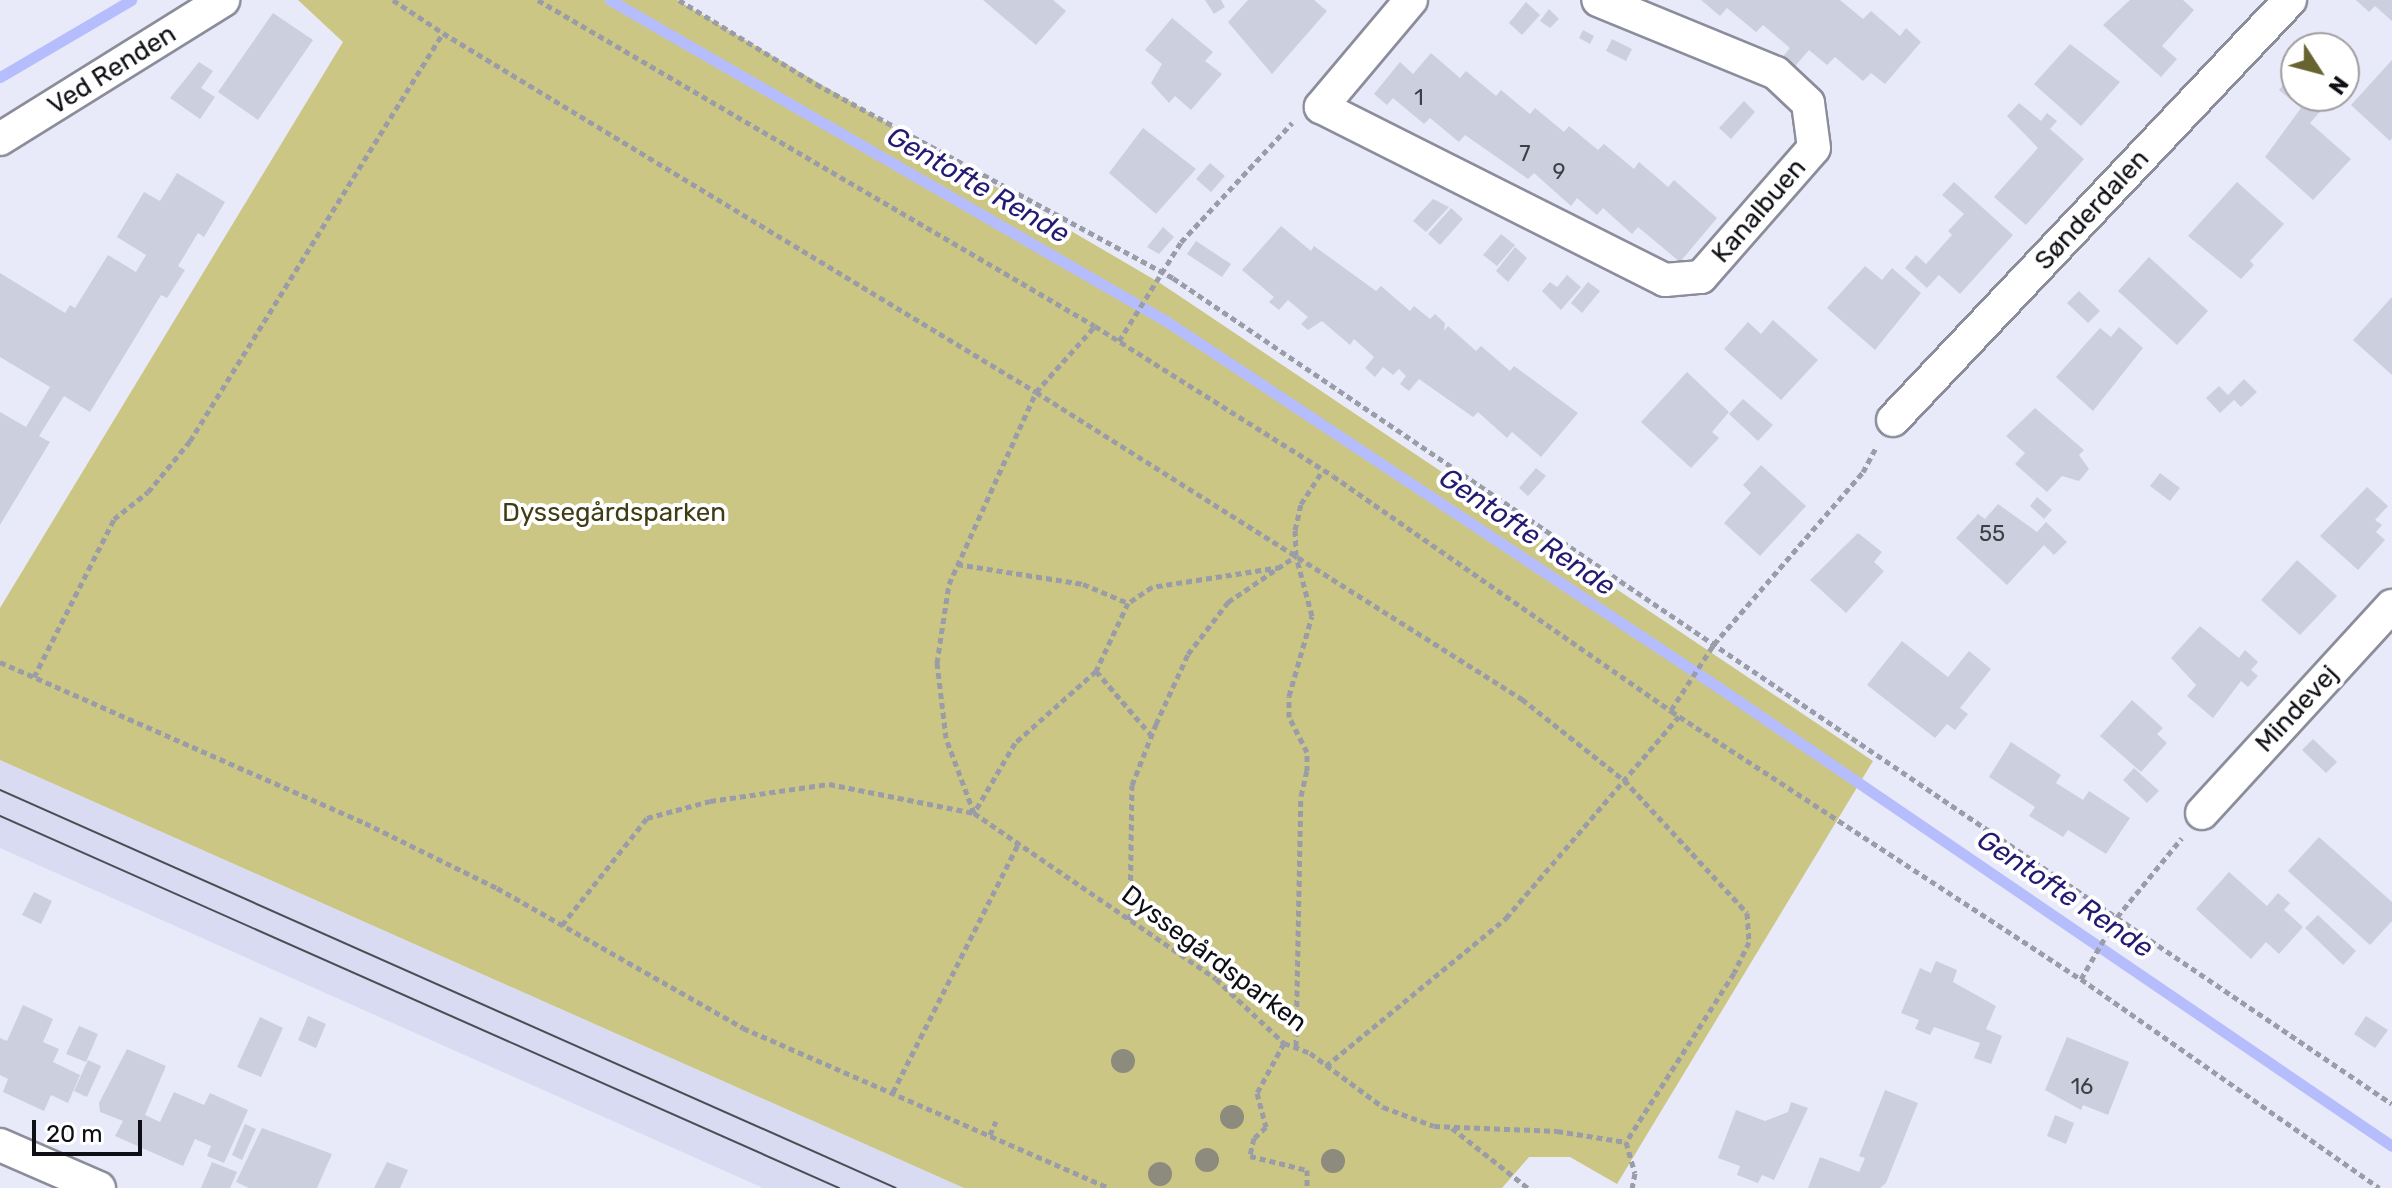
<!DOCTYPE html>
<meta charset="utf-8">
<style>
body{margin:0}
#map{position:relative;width:2392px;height:1188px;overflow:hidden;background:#e8eafa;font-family:Rubik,sans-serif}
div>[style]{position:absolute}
.built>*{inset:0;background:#d8dbf1}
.green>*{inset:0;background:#cbc683}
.stream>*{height:11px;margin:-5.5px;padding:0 5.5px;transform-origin:5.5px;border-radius:5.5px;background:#b6bdfd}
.building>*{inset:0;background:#cccfdd}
.path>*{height:5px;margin-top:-2.5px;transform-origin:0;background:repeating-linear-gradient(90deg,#9a9ca8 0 6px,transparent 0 10px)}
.roads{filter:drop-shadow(2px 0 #8b8d9b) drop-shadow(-2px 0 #8b8d9b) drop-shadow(0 2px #8b8d9b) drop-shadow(0 -2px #8b8d9b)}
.street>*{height:32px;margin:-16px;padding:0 16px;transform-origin:16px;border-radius:16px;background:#fff}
.tram>*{height:2px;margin:-1px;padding:0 1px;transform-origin:1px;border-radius:1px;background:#4b4c54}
.trees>*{width:24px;height:24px;margin:-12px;border-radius:50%;background:#8c8b7d}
span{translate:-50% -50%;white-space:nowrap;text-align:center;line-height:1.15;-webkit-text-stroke:8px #fff;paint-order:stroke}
.number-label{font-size:22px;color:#3e3f46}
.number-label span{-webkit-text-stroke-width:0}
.street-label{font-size:26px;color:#0e0f14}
.park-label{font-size:26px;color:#403d16}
.water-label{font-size:28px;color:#251a72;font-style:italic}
.north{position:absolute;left:2280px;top:32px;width:80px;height:80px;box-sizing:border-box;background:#fff;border:2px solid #9f9fa1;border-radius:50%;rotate:126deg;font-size:22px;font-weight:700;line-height:32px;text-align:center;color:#0e0f14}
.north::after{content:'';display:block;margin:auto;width:28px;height:36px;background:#686431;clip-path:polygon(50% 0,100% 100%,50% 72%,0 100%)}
.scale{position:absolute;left:32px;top:1120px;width:110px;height:36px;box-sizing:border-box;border:4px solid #0e0f14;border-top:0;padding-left:10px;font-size:24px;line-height:28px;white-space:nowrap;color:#0e0f14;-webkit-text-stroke:6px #fff;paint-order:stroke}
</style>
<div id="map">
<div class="built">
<div style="clip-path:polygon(0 760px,964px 1188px,763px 1188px,0 848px)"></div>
</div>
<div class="green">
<div style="clip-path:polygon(298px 0,677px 0,1160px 283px,1873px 761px,1617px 1184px,1570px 1157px,1529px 1157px,1502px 1188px,964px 1188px,0 760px,0 608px,343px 42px)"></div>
</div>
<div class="stream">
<div style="left:610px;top:0;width:642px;rotate:30deg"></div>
<div style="left:1166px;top:321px;width:662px;rotate:33.55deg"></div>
<div style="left:1718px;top:687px;width:815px;rotate:34.26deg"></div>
<div style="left:0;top:77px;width:152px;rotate:-30.4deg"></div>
</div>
<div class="building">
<div style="clip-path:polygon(983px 0,1053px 0,1066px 11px,1036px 45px)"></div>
<div style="clip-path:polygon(1205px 0,1221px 0,1225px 7px,1214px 14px)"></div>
<div style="clip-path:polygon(1248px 0,1314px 0,1327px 11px,1272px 74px,1228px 22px)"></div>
<div style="clip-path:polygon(1701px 0,1840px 0,1863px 19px,1871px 11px,1900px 36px,1906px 28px,1921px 42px,1885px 84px,1871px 73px,1863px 81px,1835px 57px,1827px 65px,1809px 50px,1791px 71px,1776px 65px,1790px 48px,1763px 25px,1756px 32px,1727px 8px,1720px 16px)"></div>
<div style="clip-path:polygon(2130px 0,2183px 0,2194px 10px,2162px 46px,2177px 59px,2161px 77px,2103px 25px)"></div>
<div style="clip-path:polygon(2356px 0,2392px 0,2392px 21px,2375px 6px,2369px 12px)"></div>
<div style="clip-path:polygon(1526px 2px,1540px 15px,1522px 35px,1509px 23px)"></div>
<div style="clip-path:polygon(1549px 9px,1559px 19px,1550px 28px,1540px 21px)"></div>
<div style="clip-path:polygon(273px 13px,313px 40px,258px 120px,218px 92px)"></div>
<div style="clip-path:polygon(1172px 18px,1213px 52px,1205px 61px,1222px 74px,1191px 110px,1175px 96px,1169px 103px,1151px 83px,1162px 64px,1145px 50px)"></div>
<div style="clip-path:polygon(1583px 30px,1594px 36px,1590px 44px,1579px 38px)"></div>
<div style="clip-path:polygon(1612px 39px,1632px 49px,1626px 61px,1606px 51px)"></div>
<div style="clip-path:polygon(2070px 44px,2120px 82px,2081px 126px,2034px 84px)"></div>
<div style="clip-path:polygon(1431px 53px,1460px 78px,1466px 71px,1496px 96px,1501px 90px,1530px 114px,1535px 108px,1564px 132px,1569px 126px,1598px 150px,1604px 144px,1634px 169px,1639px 162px,1668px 187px,1674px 180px,1717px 218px,1680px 262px,1638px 227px,1632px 234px,1603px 208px,1597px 215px,1577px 198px,1571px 206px,1534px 173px,1528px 179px,1465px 135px,1459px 142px,1430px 118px,1424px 124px,1393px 98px,1387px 105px,1374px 94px,1400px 62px,1413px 74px)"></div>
<div style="clip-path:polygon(2392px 60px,2392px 138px,2390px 141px,2351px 105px)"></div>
<div style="clip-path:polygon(199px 62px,213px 71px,201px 88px,215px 97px,200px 119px,170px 98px)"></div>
<div style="clip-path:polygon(2290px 77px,2296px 83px,2296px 96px,2312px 96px,2325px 106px,2310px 123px,2351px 159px,2313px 200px,2265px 157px,2301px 108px,2279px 90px)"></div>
<div style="clip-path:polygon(1744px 101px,1755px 112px,1731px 139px,1719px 128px)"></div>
<div style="clip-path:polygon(2019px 103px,2041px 121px,2047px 113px,2057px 121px,2050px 129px,2084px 159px,2026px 225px,1994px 197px,2038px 148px,2007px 116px)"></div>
<div style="clip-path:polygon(1143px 128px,1196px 169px,1156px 214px,1109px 173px)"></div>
<div style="clip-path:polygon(1210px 163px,1225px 176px,1211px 192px,1196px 179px)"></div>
<div style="clip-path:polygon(177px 173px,225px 202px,204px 237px,198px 233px,178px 266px,185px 270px,167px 298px,161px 295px,90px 412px,64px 396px,39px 436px,50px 442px,0 525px,0 412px,26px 427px,50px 387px,0 357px,0 273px,65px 313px,70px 305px,75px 308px,108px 255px,136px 272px,146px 255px,117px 237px,144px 192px,160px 201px)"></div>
<div style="clip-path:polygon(1954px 182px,2013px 235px,1960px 294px,1939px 275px,1927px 288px,1905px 268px,1916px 255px,1926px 264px,1952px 235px,1948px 231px,1964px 214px,1942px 195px)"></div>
<div style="clip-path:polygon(2237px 182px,2284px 224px,2250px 261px,2254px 265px,2241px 279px,2188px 236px)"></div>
<div style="clip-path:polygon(1433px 199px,1449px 207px,1426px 232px,1413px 221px)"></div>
<div style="clip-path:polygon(1451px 208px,1463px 219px,1440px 245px,1428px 234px)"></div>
<div style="clip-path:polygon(1281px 226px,1311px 251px,1314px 246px,1376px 291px,1381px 286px,1410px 311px,1414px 306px,1430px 319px,1435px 314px,1445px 323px,1444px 331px,1448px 326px,1476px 351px,1481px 346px,1510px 371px,1514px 366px,1578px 413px,1541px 457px,1512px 432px,1507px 438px,1478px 412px,1473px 417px,1419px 379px,1409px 391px,1400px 384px,1406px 376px,1399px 369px,1393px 375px,1383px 367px,1375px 377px,1365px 368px,1374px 357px,1354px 339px,1350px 345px,1322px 321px,1308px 330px,1301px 324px,1308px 317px,1288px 300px,1279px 310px,1269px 302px,1274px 297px,1242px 270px)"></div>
<div style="clip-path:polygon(1163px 227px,1174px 237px,1159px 254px,1147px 247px)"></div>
<div style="clip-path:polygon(1501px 234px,1515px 245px,1497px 266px,1483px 255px)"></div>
<div style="clip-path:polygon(1196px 241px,1231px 264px,1222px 277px,1187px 254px)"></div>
<div style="clip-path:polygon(1515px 247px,1527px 258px,1508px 282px,1496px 271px)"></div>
<div style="clip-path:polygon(2149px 257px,2208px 311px,2177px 345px,2118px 291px)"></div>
<div style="clip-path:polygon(1865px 266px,1882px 280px,1892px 268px,1921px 293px,1875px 350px,1827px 308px)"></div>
<div style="clip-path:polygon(1567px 275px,1581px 287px,1561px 310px,1542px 291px,1550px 282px,1557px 287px)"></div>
<div style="clip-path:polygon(1588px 282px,1600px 291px,1582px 313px,1571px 303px)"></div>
<div style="clip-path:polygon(2079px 291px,2100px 311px,2088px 323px,2067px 303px)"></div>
<div style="clip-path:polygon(2392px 297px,2392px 375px,2353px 340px)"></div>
<div style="clip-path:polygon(1773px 320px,1818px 360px,1781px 400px,1724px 349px,1748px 322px,1761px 334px)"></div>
<div style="clip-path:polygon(2119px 327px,2143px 348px,2093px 411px,2056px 377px,2100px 328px,2111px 337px)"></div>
<div style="clip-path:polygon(1687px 372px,1729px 412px,1712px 432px,1719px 438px,1691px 468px,1641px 422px)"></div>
<div style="clip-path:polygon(2244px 379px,2257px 392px,2241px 407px,2234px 400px,2220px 413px,2206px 398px,2219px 386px,2228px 395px)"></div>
<div style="clip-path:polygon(1743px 399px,1773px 425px,1758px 441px,1729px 414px)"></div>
<div style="clip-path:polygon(2035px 408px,2084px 450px,2079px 455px,2089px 469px,2079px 481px,2062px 476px,2047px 492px,2015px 464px,2025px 453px,2006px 436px)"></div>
<div style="clip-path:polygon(1761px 465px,1806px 506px,1760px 556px,1724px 523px,1751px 493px,1743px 485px)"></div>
<div style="clip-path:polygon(1536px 468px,1546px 476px,1528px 496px,1519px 488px)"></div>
<div style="clip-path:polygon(2160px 473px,2180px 488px,2170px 501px,2150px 486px)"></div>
<div style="clip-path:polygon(2367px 487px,2388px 506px,2375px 520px,2382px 525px,2376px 532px,2385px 540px,2358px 570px,2320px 536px)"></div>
<div style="clip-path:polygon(2037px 497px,2052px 510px,2044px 519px,2030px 506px)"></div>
<div style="clip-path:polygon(1998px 504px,2037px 532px,2046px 522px,2067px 542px,2054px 555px,2044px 545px,2007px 585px,1956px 538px,1978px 514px,1985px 519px)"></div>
<div style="clip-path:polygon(1858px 533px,1882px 552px,1874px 562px,1884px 571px,1846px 613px,1810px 580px)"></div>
<div style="clip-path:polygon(2297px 560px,2337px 596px,2300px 635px,2261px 600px)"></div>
<div style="clip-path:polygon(2200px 626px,2239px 658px,2245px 650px,2258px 662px,2251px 670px,2258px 676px,2248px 687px,2241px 681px,2213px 718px,2187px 696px,2196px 685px,2171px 658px)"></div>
<div style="clip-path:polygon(1902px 641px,1948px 677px,1969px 651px,1991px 669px,1960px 708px,1968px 714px,1955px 730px,1947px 724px,1935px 738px,1867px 685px)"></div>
<div style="clip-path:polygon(2132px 700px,2163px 728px,2157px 734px,2167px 743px,2141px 772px,2100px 736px)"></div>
<div style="clip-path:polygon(2313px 739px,2337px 762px,2326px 773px,2302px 750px)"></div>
<div style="clip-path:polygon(2011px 742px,2061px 775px,2056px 783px,2083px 800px,2089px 791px,2130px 818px,2106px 854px,2068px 830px,2063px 837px,2029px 816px,2035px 807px,1989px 777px)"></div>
<div style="clip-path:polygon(2134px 768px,2159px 791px,2147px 803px,2123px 780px)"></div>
<div style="clip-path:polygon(2319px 837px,2392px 902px,2392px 921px,2370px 945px,2288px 871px)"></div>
<div style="clip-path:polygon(2229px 872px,2267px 906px,2278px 893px,2290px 903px,2284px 910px,2303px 927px,2279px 954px,2266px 942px,2251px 959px,2196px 909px)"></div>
<div style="clip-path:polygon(34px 892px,52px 901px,41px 924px,22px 915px)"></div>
<div style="clip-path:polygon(2318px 915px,2356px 951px,2343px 965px,2305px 928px)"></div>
<div style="clip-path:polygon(1936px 961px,1957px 970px,1953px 982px,1996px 1006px,1986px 1029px,2002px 1036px,1991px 1064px,1974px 1058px,1980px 1043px,1934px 1027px,1930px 1035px,1915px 1029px,1919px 1020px,1901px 1013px,1920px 968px,1931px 973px)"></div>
<div style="clip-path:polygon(23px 1005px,53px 1019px,43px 1042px,59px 1049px,53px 1062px,80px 1075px,68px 1103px,51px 1095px,44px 1111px,3px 1092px,8px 1079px,0 1075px,0 1038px,7px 1041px)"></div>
<div style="clip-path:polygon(308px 1016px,326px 1024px,316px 1048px,298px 1040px)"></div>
<div style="clip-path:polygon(2366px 1016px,2388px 1030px,2375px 1048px,2354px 1034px)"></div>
<div style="clip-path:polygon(260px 1017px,283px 1028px,261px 1077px,237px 1067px)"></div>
<div style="clip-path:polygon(79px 1026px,98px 1034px,86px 1062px,66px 1054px)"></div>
<div style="clip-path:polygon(2067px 1037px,2129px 1062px,2108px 1115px,2083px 1105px,2081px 1110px,2045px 1090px)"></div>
<div style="clip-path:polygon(127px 1049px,166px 1066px,145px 1115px,160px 1122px,174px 1092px,204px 1105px,210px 1093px,248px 1110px,224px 1163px,207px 1156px,211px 1146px,195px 1139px,183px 1166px,115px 1136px,123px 1121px,100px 1112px,99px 1103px)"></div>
<div style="clip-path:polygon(88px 1060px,101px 1066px,87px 1097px,74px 1091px)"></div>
<div style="clip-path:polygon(1885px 1090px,1918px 1103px,1886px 1183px,1880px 1188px,1808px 1188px,1820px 1157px,1859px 1172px,1865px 1158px,1859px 1156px)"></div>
<div style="clip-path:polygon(1791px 1102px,1808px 1108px,1774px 1180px,1762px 1175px,1758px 1183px,1737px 1175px,1740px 1166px,1718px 1158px,1736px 1110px,1765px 1121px,1788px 1112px)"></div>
<div style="clip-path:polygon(2055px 1115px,2074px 1123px,2066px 1144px,2047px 1136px)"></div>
<div style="clip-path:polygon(245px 1124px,256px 1129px,242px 1160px,232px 1155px)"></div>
<div style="clip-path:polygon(262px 1128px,332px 1154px,317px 1188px,249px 1188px,236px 1182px)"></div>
<div style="clip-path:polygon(212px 1162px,237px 1172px,230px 1188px,201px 1188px)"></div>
<div style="clip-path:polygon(387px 1162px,408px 1170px,400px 1188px,374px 1188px)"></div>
</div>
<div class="path">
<div style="left:393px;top:0;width:60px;rotate:33.4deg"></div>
<div style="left:538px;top:0;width:645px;rotate:30.34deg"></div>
<div style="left:1095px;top:326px;width:281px;rotate:32.2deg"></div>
<div style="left:1333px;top:476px;width:412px;rotate:34.8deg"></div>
<div style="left:1671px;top:711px;width:490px;rotate:33.2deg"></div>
<div style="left:2081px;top:979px;width:364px;rotate:35deg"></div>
<div style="left:679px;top:0;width:161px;rotate:31.5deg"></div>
<div style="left:816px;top:84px;width:406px;rotate:28.5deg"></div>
<div style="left:1173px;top:278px;width:1472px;rotate:34.12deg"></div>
<div style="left:1119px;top:341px;width:117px;rotate:-57.9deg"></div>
<div style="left:1181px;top:242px;width:163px;rotate:-47deg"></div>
<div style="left:957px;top:564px;width:128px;rotate:9deg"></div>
<div style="left:1083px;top:584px;width:49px;rotate:22.9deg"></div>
<div style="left:1281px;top:567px;width:131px;rotate:171.2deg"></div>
<div style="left:1152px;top:587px;width:29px;rotate:146deg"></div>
<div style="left:1128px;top:603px;width:75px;rotate:115.2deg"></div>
<div style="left:1096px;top:671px;width:108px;rotate:138.4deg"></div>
<div style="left:1015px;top:743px;width:81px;rotate:120.4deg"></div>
<div style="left:974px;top:813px;width:293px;rotate:34.4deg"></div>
<div style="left:1216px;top:979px;width:93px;rotate:43.3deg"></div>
<div style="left:1284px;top:1043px;width:28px;rotate:21deg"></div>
<div style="left:1310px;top:1053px;width:91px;rotate:36.5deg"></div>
<div style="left:1383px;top:1107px;width:54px;rotate:20.4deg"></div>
<div style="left:1434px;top:1126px;width:123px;rotate:2.3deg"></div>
<div style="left:1557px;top:1131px;width:70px;rotate:9.1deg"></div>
<div style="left:0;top:662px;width:399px;rotate:23.8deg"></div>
<div style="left:365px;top:823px;width:147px;rotate:26.2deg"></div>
<div style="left:497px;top:888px;width:283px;rotate:29.6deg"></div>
<div style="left:743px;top:1028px;width:399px;rotate:23.6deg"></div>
<div style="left:1096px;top:671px;width:86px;rotate:49.3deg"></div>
<div style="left:34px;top:677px;width:177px;rotate:-63.1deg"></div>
<div style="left:114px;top:519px;width:43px;rotate:-38.5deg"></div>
<div style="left:148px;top:492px;width:66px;rotate:-50.5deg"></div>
<div style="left:190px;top:441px;width:480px;rotate:-58.2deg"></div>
<div style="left:443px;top:33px;width:693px;rotate:31.19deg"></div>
<div style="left:1036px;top:392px;width:575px;rotate:32.28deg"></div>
<div style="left:1522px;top:699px;width:130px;rotate:38.5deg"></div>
<div style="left:1624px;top:780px;width:181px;rotate:47.2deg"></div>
<div style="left:1747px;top:913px;width:29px;rotate:86deg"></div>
<div style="left:1749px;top:942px;width:34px;rotate:116deg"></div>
<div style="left:1734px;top:973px;width:201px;rotate:122.6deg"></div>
<div style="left:1626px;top:1142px;width:32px;rotate:74deg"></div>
<div style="left:1635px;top:1173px;width:15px;rotate:101deg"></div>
<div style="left:1671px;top:710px;width:79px;rotate:-56.9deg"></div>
<div style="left:1714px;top:644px;width:228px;rotate:-49.1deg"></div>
<div style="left:1863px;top:472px;width:27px;rotate:-62deg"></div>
<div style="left:1130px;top:920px;width:135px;rotate:-89.2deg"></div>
<div style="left:1132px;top:785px;width:66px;rotate:-68.5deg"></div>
<div style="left:1156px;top:724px;width:77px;rotate:-65.4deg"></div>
<div style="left:1188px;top:654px;width:66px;rotate:-52.4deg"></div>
<div style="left:1228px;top:602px;width:82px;rotate:-34.1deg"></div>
<div style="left:562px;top:925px;width:137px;rotate:-51.5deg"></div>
<div style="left:647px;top:818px;width:65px;rotate:-15.1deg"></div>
<div style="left:710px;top:801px;width:120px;rotate:-8.1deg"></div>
<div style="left:829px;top:784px;width:148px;rotate:11.3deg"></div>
<div style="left:974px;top:813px;width:80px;rotate:-110.5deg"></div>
<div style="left:946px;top:738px;width:76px;rotate:-96.8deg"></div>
<div style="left:937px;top:663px;width:80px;rotate:-81.4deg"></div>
<div style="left:949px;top:584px;width:211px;rotate:-65.6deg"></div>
<div style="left:1036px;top:392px;width:89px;rotate:-48.2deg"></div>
<div style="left:2081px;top:979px;width:72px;rotate:-59.9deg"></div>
<div style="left:2117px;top:917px;width:102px;rotate:-50.6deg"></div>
<div style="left:1284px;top:1043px;width:57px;rotate:118.4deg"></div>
<div style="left:1257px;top:1093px;width:35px;rotate:75deg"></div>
<div style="left:1266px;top:1127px;width:16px;rotate:137deg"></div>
<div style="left:1254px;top:1138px;width:18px;rotate:103deg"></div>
<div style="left:1250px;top:1156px;width:59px;rotate:13.8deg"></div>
<div style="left:1307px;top:1170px;width:18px;rotate:90deg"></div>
<div style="left:1296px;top:1046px;width:250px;rotate:-88.9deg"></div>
<div style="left:1301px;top:796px;width:26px;rotate:-77deg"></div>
<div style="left:1307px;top:771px;width:19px;rotate:-90deg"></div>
<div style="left:1307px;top:752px;width:39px;rotate:-117deg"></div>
<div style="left:1289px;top:717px;width:21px;rotate:-90deg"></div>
<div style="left:1289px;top:696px;width:83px;rotate:-74deg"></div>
<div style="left:1312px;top:616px;width:62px;rotate:-104.9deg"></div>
<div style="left:1296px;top:556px;width:26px;rotate:-92deg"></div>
<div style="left:1295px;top:530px;width:27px;rotate:-77deg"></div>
<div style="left:1301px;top:504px;width:40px;rotate:-57.1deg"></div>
<div style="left:1326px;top:1066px;width:233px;rotate:-39.4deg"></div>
<div style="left:1506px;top:918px;width:266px;rotate:-49.4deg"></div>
<div style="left:893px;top:1092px;width:279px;rotate:-63.2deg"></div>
<div style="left:1452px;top:1128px;width:97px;rotate:38.3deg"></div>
<div style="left:990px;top:1135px;width:15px;rotate:-67deg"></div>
</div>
<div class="roads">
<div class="street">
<div style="left:1411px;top:0;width:140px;rotate:130.1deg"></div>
<div style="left:1321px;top:107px;width:385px;rotate:26.7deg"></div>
<div style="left:1665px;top:280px;width:36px;rotate:-5deg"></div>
<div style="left:1701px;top:277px;width:171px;rotate:-48.8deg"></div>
<div style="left:1814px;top:148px;width:45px;rotate:-97.6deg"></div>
<div style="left:1808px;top:103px;width:44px;rotate:-136.8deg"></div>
<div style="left:1776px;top:73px;width:192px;rotate:-157.7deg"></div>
<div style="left:0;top:139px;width:263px;rotate:-31.9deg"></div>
<div style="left:1893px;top:420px;width:578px;rotate:-46.61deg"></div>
<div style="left:2202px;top:813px;width:281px;rotate:-47.5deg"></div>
<div style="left:0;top:1145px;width:108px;rotate:23.5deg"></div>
</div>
</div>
<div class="tram">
<div style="left:0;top:790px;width:980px;rotate:23.95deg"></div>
<div style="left:0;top:816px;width:918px;rotate:23.91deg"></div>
</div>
<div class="trees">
<div style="left:1123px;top:1061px"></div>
<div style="left:1232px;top:1117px"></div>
<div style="left:1207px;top:1160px"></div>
<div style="left:1333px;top:1161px"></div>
<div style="left:1160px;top:1174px"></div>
</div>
<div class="number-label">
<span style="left:1419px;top:98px">1</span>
<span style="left:1525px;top:154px">7</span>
<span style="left:1559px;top:172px">9</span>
<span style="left:1992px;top:534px">55</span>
<span style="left:2082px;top:1087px">16</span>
</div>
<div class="street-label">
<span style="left:112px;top:70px;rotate:-32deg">Ved Renden</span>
<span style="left:2092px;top:210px;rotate:-47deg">Sønderdalen</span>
<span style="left:1759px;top:211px;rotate:-49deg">Kanalbuen</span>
<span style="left:2297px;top:709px;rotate:-47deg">Mindevej</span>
<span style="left:1214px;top:959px;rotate:37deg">Dyssegårdsparken</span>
</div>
<div class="park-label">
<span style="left:614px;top:513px">Dyssegårdsparken</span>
</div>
<div class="water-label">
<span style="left:978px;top:185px;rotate:30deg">Gentofte Rende</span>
<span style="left:1527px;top:532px;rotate:34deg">Gentofte Rende</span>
<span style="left:2065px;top:894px;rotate:34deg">Gentofte Rende</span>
</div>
<div class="north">N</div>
<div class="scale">20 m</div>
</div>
